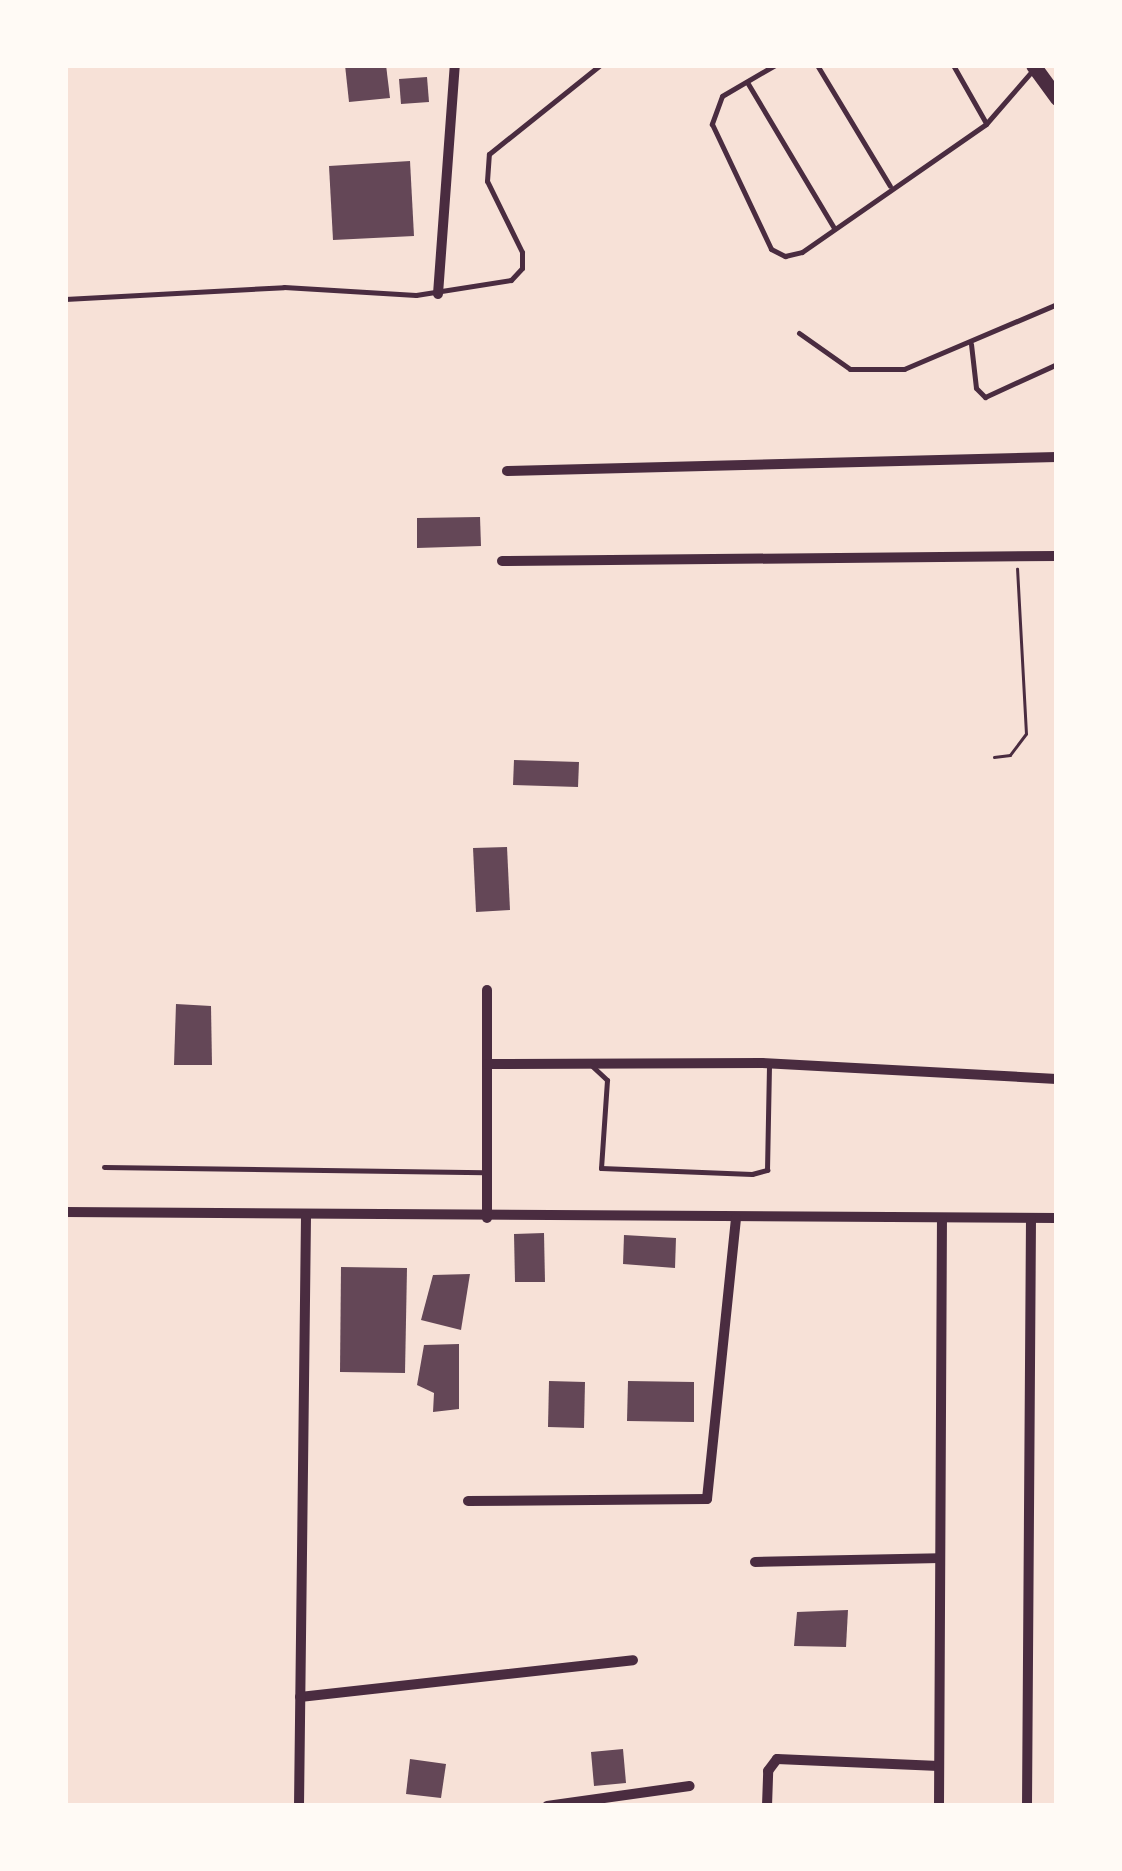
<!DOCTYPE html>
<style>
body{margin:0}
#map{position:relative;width:1122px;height:1871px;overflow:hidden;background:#f7e1d7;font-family:Jost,sans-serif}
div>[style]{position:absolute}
.building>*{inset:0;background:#644757}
.path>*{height:2.5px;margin:-1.25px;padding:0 1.25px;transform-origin:1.25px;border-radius:1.25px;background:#4a2c40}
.service>*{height:5px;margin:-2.5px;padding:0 2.5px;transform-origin:2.5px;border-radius:2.5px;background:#4a2c40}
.minor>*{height:10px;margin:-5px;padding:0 5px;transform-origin:5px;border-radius:5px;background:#4a2c40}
.primary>*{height:15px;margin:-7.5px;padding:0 7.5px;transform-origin:7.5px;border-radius:7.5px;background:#4a2c40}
span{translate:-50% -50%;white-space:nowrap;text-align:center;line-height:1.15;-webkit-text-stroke:9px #fffaf5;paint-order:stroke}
.frame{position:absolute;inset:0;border:68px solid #fffaf5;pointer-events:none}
</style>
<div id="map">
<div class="building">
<div style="clip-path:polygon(345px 65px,386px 65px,390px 98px,349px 102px)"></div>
<div style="clip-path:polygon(427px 77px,429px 102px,401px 104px,399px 79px)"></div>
<div style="clip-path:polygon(410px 161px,414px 236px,333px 240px,329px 166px)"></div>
<div style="clip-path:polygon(480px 517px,481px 546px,417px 548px,417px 518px)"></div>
<div style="clip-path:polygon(514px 760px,579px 762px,578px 787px,513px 785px)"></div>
<div style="clip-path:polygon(507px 847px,510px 910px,476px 912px,473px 848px)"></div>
<div style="clip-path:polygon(176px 1004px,211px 1006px,212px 1065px,174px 1065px)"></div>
<div style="clip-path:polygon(544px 1233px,545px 1282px,515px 1282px,514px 1234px)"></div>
<div style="clip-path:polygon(624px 1235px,676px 1238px,675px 1268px,623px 1264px)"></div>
<div style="clip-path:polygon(341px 1267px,407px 1268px,405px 1373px,340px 1372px)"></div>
<div style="clip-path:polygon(470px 1274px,461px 1330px,421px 1320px,433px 1275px)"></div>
<div style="clip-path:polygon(459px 1344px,459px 1409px,433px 1412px,434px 1393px,417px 1385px,424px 1345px)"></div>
<div style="clip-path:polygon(549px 1381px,585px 1382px,584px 1428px,548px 1427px)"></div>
<div style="clip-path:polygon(628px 1381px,694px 1382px,694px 1422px,627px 1421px)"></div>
<div style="clip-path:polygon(848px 1610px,846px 1647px,794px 1646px,797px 1612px)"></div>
<div style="clip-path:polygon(623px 1749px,626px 1783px,594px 1786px,591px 1752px)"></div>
<div style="clip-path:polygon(410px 1759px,446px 1764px,441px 1798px,406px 1794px)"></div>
</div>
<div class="path">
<div style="left:994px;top:757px;width:16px;rotate:-7deg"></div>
<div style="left:1010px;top:755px;width:26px;rotate:-53deg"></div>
<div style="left:1026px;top:734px;width:165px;rotate:-93.1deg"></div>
</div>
<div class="service">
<div style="left:775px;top:65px;width:61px;rotate:149.7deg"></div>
<div style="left:722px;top:96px;width:30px;rotate:110deg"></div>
<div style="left:712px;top:124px;width:138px;rotate:64.7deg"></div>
<div style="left:771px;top:249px;width:16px;rotate:27deg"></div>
<div style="left:785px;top:256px;width:17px;rotate:-13deg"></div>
<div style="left:802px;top:252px;width:224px;rotate:-34.8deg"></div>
<div style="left:986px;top:124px;width:70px;rotate:-49deg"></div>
<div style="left:817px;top:65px;width:141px;rotate:58.9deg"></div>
<div style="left:953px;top:65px;width:67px;rotate:60.4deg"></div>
<div style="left:747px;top:82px;width:170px;rotate:59.2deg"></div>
<div style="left:65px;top:299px;width:219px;rotate:-3.1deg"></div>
<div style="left:284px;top:287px;width:132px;rotate:3.5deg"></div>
<div style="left:416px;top:295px;width:96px;rotate:-9deg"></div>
<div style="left:511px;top:280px;width:16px;rotate:-47deg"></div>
<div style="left:522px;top:268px;width:16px;rotate:-90deg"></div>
<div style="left:522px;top:252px;width:79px;rotate:-116.2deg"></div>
<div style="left:487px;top:181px;width:27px;rotate:-86deg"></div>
<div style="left:489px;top:154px;width:142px;rotate:-38.7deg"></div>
<div style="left:799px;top:333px;width:62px;rotate:35.2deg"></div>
<div style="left:850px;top:369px;width:54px"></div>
<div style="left:904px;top:369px;width:166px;rotate:-23deg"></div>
<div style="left:971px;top:344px;width:44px;rotate:83.5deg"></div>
<div style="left:976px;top:388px;width:13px;rotate:45deg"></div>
<div style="left:985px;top:397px;width:79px;rotate:-24.6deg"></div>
<div style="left:591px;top:1065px;width:22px;rotate:43deg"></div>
<div style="left:607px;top:1080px;width:88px;rotate:93.9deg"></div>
<div style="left:601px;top:1168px;width:151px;rotate:2.3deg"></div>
<div style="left:752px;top:1174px;width:16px;rotate:-15deg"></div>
<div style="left:767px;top:1170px;width:105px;rotate:-88.9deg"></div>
<div style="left:104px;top:1167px;width:380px;rotate:0.8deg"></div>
</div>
<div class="minor">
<div style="left:438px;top:294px;width:230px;rotate:-85.8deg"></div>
<div style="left:507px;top:471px;width:550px;rotate:-1.46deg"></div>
<div style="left:502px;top:561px;width:555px;rotate:-0.52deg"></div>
<div style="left:487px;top:990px;width:228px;rotate:90deg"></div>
<div style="left:487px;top:1064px;width:275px;rotate:-0.2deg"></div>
<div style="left:762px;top:1063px;width:295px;rotate:3.1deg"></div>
<div style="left:65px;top:1212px;width:992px;rotate:0.35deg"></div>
<div style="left:468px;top:1501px;width:239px;rotate:-0.5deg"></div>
<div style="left:707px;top:1499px;width:282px;rotate:-84.1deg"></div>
<div style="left:755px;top:1562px;width:185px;rotate:-1.2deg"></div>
<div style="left:300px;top:1697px;width:335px;rotate:-6.3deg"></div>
<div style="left:299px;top:1806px;width:590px;rotate:-89.32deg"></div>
<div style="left:547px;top:1806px;width:144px;rotate:-8deg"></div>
<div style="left:767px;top:1806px;width:35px;rotate:-88deg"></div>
<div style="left:768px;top:1771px;width:15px;rotate:-53deg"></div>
<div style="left:777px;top:1759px;width:162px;rotate:2.5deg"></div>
<div style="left:939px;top:1806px;width:588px;rotate:-89.71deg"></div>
<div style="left:1027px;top:1806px;width:588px;rotate:-89.61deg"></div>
</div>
<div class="primary">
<div style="left:1033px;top:65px;width:41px;rotate:54deg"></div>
</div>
<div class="frame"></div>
</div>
